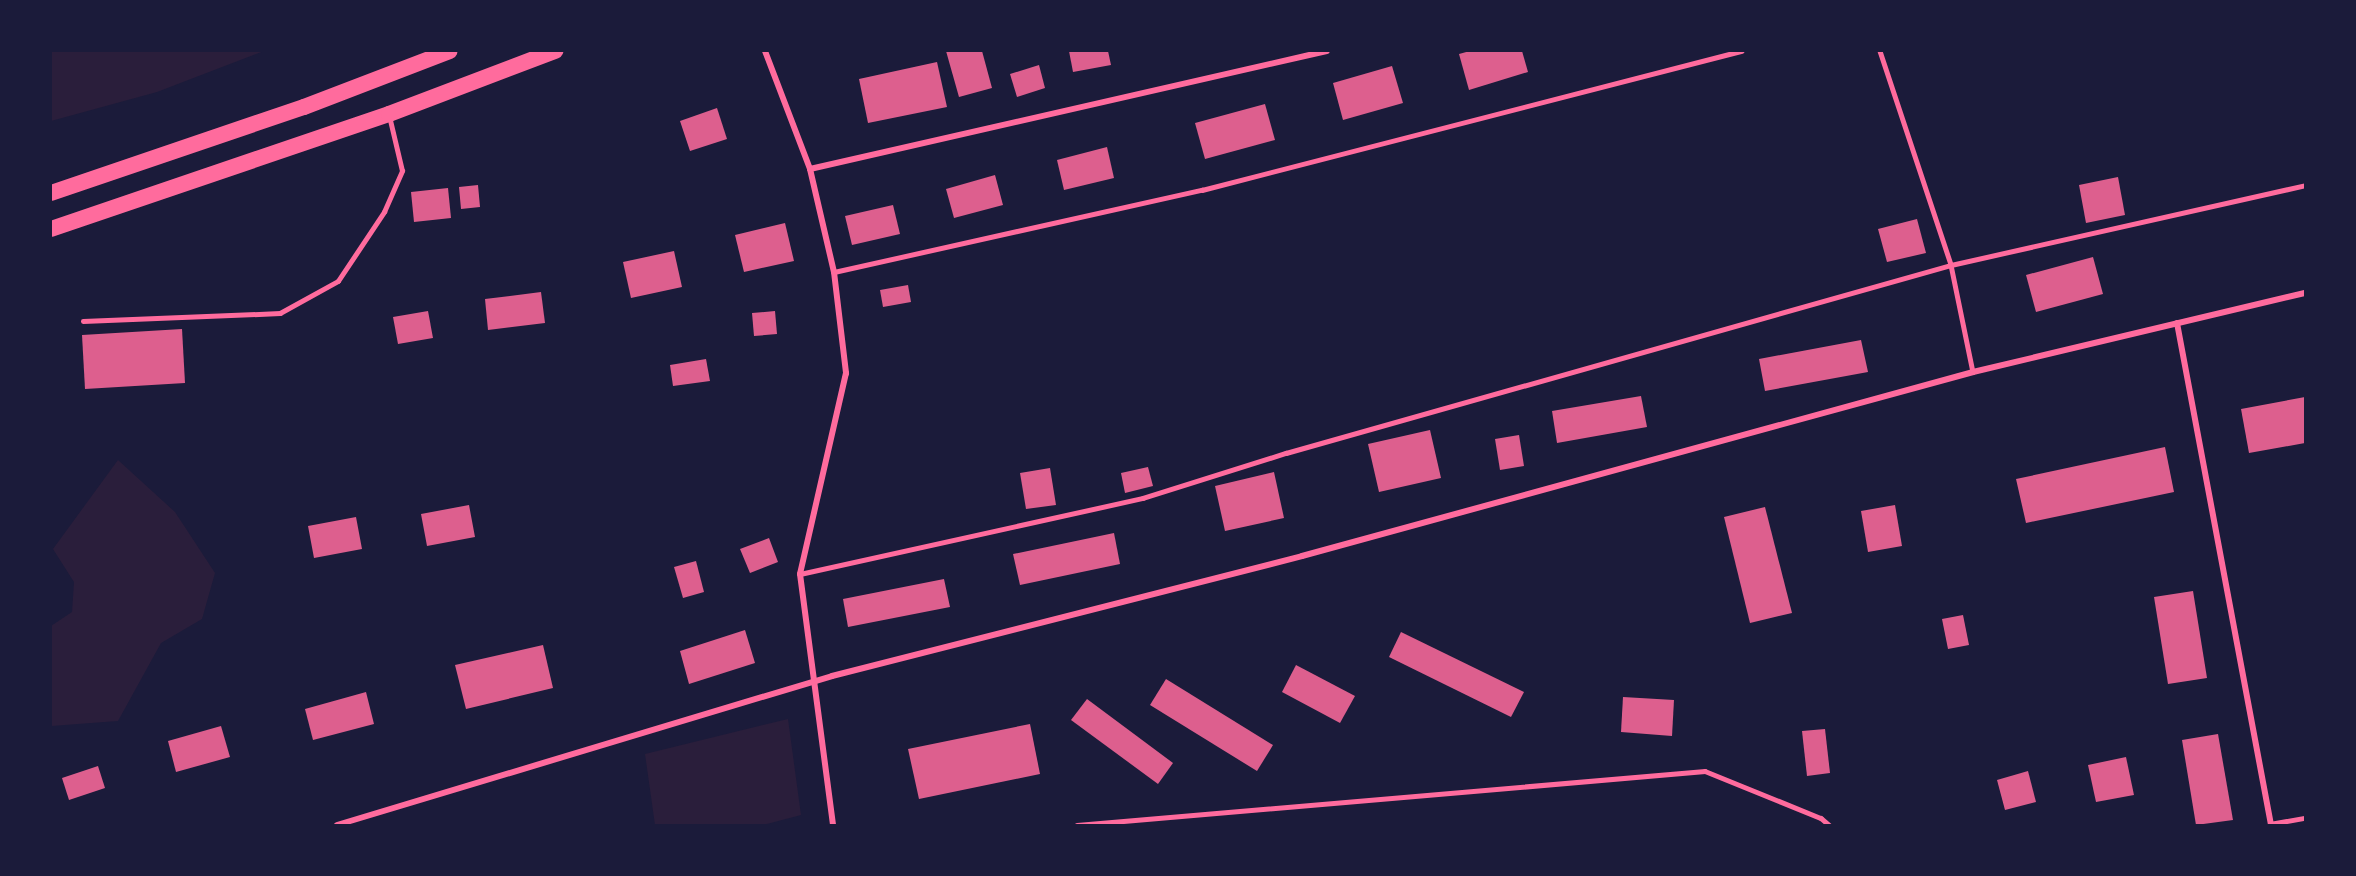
<!DOCTYPE html>
<style>
body{margin:0}
#map{position:relative;width:2356px;height:876px;overflow:hidden;background:#1b1b3a;font-family:"Source Sans 3",sans-serif}
div>[style]{position:absolute}
.green>*{inset:0;background:#2a1e3b}
.building>*{inset:0;background:#dd5f8e}
.service>*{height:4.5px;margin:-2.25px;padding:0 2.25px;transform-origin:2.25px;border-radius:2.25px;background:#ff6b9d}
.minor>*{height:6px;margin:-3px;padding:0 3px;transform-origin:3px;border-radius:3px;background:#ff6b9d}
.trunk>*{height:16px;margin:-8px;padding:0 8px;transform-origin:8px;border-radius:8px;background:#ff6b9d}
span{translate:-50% -50%;white-space:nowrap;text-align:center;line-height:1.15;-webkit-text-stroke:4.5px #1b1b3a;paint-order:stroke}
.frame{position:absolute;inset:0;border:52px solid #1b1b3a;pointer-events:none}
</style>
<div id="map">
<div class="green">
<div style="clip-path:polygon(51px 51px,264px 51px,157px 92px,51px 121px)"></div>
<div style="clip-path:polygon(118px 460px,175px 512px,215px 573px,202px 619px,161px 643px,118px 721px,51px 726px,51px 626px,72px 612px,74px 582px,53px 549px)"></div>
<div style="clip-path:polygon(788px 719px,801px 815px,763px 825px,655px 825px,645px 754px)"></div>
</div>
<div class="building">
<div style="clip-path:polygon(946px 51px,982px 51px,992px 88px,959px 97px)"></div>
<div style="clip-path:polygon(1069px 51px,1108px 51px,1111px 65px,1073px 72px)"></div>
<div style="clip-path:polygon(1470px 51px,1522px 51px,1528px 72px,1469px 90px,1459px 54px)"></div>
<div style="clip-path:polygon(937px 62px,947px 107px,868px 123px,859px 79px)"></div>
<div style="clip-path:polygon(1039px 65px,1045px 88px,1017px 97px,1010px 74px)"></div>
<div style="clip-path:polygon(1392px 66px,1403px 103px,1343px 120px,1333px 83px)"></div>
<div style="clip-path:polygon(1265px 104px,1275px 140px,1205px 159px,1195px 123px)"></div>
<div style="clip-path:polygon(717px 108px,727px 139px,690px 151px,680px 121px)"></div>
<div style="clip-path:polygon(1107px 147px,1114px 178px,1064px 190px,1057px 160px)"></div>
<div style="clip-path:polygon(995px 175px,1003px 205px,954px 218px,946px 189px)"></div>
<div style="clip-path:polygon(2118px 177px,2125px 215px,2086px 223px,2079px 185px)"></div>
<div style="clip-path:polygon(478px 185px,480px 207px,461px 209px,459px 187px)"></div>
<div style="clip-path:polygon(448px 188px,451px 218px,414px 222px,411px 192px)"></div>
<div style="clip-path:polygon(893px 205px,900px 234px,852px 245px,845px 216px)"></div>
<div style="clip-path:polygon(1917px 219px,1926px 253px,1887px 262px,1878px 229px)"></div>
<div style="clip-path:polygon(785px 223px,794px 261px,744px 272px,735px 235px)"></div>
<div style="clip-path:polygon(674px 251px,682px 287px,631px 298px,623px 262px)"></div>
<div style="clip-path:polygon(2093px 257px,2103px 294px,2036px 312px,2026px 275px)"></div>
<div style="clip-path:polygon(908px 285px,911px 302px,883px 307px,880px 290px)"></div>
<div style="clip-path:polygon(541px 292px,545px 323px,488px 330px,485px 299px)"></div>
<div style="clip-path:polygon(428px 311px,433px 338px,398px 344px,393px 317px)"></div>
<div style="clip-path:polygon(775px 311px,777px 334px,754px 336px,752px 313px)"></div>
<div style="clip-path:polygon(182px 329px,185px 383px,85px 389px,82px 335px)"></div>
<div style="clip-path:polygon(1861px 340px,1868px 372px,1765px 391px,1759px 359px)"></div>
<div style="clip-path:polygon(706px 359px,710px 381px,673px 386px,670px 365px)"></div>
<div style="clip-path:polygon(1641px 396px,1647px 427px,1557px 443px,1552px 411px)"></div>
<div style="clip-path:polygon(2305px 397px,2305px 443px,2249px 453px,2241px 409px)"></div>
<div style="clip-path:polygon(1430px 430px,1441px 478px,1379px 492px,1368px 444px)"></div>
<div style="clip-path:polygon(1519px 435px,1524px 466px,1500px 470px,1495px 439px)"></div>
<div style="clip-path:polygon(2165px 447px,2174px 492px,2026px 523px,2016px 479px)"></div>
<div style="clip-path:polygon(1148px 467px,1153px 486px,1125px 493px,1121px 473px)"></div>
<div style="clip-path:polygon(1050px 468px,1056px 505px,1026px 509px,1020px 473px)"></div>
<div style="clip-path:polygon(1274px 472px,1284px 518px,1225px 531px,1215px 486px)"></div>
<div style="clip-path:polygon(469px 505px,475px 537px,427px 546px,421px 514px)"></div>
<div style="clip-path:polygon(1895px 505px,1902px 546px,1868px 552px,1861px 511px)"></div>
<div style="clip-path:polygon(1765px 507px,1792px 613px,1750px 623px,1724px 517px)"></div>
<div style="clip-path:polygon(356px 517px,362px 549px,314px 558px,308px 526px)"></div>
<div style="clip-path:polygon(1114px 533px,1120px 564px,1020px 585px,1013px 554px)"></div>
<div style="clip-path:polygon(769px 538px,778px 562px,750px 573px,740px 549px)"></div>
<div style="clip-path:polygon(696px 561px,704px 592px,683px 598px,674px 567px)"></div>
<div style="clip-path:polygon(944px 579px,950px 607px,848px 627px,843px 599px)"></div>
<div style="clip-path:polygon(2193px 591px,2207px 678px,2168px 684px,2154px 597px)"></div>
<div style="clip-path:polygon(1963px 615px,1969px 645px,1948px 649px,1942px 619px)"></div>
<div style="clip-path:polygon(745px 630px,755px 663px,689px 684px,680px 651px)"></div>
<div style="clip-path:polygon(1401px 632px,1524px 692px,1511px 717px,1389px 657px)"></div>
<div style="clip-path:polygon(543px 645px,553px 688px,466px 709px,455px 665px)"></div>
<div style="clip-path:polygon(1296px 665px,1355px 696px,1340px 723px,1282px 692px)"></div>
<div style="clip-path:polygon(1166px 679px,1273px 745px,1257px 771px,1150px 705px)"></div>
<div style="clip-path:polygon(366px 692px,374px 724px,313px 740px,305px 709px)"></div>
<div style="clip-path:polygon(1623px 697px,1674px 700px,1672px 736px,1621px 732px)"></div>
<div style="clip-path:polygon(1087px 699px,1173px 763px,1158px 784px,1071px 720px)"></div>
<div style="clip-path:polygon(1030px 724px,1040px 774px,919px 799px,908px 749px)"></div>
<div style="clip-path:polygon(221px 726px,230px 757px,176px 772px,168px 741px)"></div>
<div style="clip-path:polygon(1825px 729px,1830px 773px,1807px 776px,1802px 731px)"></div>
<div style="clip-path:polygon(2218px 734px,2233px 820px,2196px 825px,2182px 740px)"></div>
<div style="clip-path:polygon(2126px 757px,2134px 795px,2096px 802px,2088px 765px)"></div>
<div style="clip-path:polygon(98px 766px,105px 788px,69px 800px,62px 778px)"></div>
<div style="clip-path:polygon(2028px 771px,2036px 802px,2005px 810px,1997px 780px)"></div>
</div>
<div class="service">
<div style="left:1880px;top:51px;width:225px;rotate:71.6deg"></div>
<div style="left:1951px;top:265px;width:109px;rotate:78.4deg"></div>
<div style="left:834px;top:272px;width:377px;rotate:-12.6deg"></div>
<div style="left:1202px;top:190px;width:557px;rotate:-14.46deg"></div>
<div style="left:83px;top:321px;width:197px;rotate:-2.3deg"></div>
<div style="left:280px;top:313px;width:66px;rotate:-28.9deg"></div>
<div style="left:338px;top:281px;width:83px;rotate:-56.3deg"></div>
<div style="left:384px;top:212px;width:45px;rotate:-66.3deg"></div>
<div style="left:402px;top:171px;width:57px;rotate:-103.3deg"></div>
<div style="left:800px;top:574px;width:351px;rotate:-12.5deg"></div>
<div style="left:1143px;top:498px;width:150px;rotate:-17.5deg"></div>
<div style="left:1286px;top:453px;width:691px;rotate:-15.79deg"></div>
<div style="left:1951px;top:265px;width:363px;rotate:-12.7deg"></div>
<div style="left:2270px;top:824px;width:36px;rotate:-10deg"></div>
<div style="left:1077px;top:825px;width:630px;rotate:-4.91deg"></div>
<div style="left:1705px;top:771px;width:125px;rotate:22.1deg"></div>
<div style="left:1821px;top:818px;width:11px;rotate:41deg"></div>
</div>
<div class="minor">
<div style="left:765px;top:51px;width:126px;rotate:69.1deg"></div>
<div style="left:810px;top:169px;width:106px;rotate:76.9deg"></div>
<div style="left:834px;top:272px;width:102px;rotate:83.2deg"></div>
<div style="left:846px;top:373px;width:206px;rotate:102.9deg"></div>
<div style="left:800px;top:574px;width:253px;rotate:82.5deg"></div>
<div style="left:810px;top:169px;width:530px;rotate:-12.86deg"></div>
<div style="left:2177px;top:323px;width:511px;rotate:79.39deg"></div>
<div style="left:337px;top:825px;width:517px;rotate:-16.75deg"></div>
<div style="left:832px;top:676px;width:485px;rotate:-14.3deg"></div>
<div style="left:1302px;top:556px;width:696px;rotate:-15.33deg"></div>
<div style="left:1973px;top:372px;width:341px;rotate:-13.4deg"></div>
</div>
<div class="trunk">
<div style="left:51px;top:193px;width:267px;rotate:-18.8deg"></div>
<div style="left:304px;top:107px;width:156px;rotate:-21deg"></div>
<div style="left:51px;top:229px;width:357px;rotate:-18.8deg"></div>
<div style="left:389px;top:114px;width:178px;rotate:-20.8deg"></div>
</div>
<div class="frame"></div>
</div>
